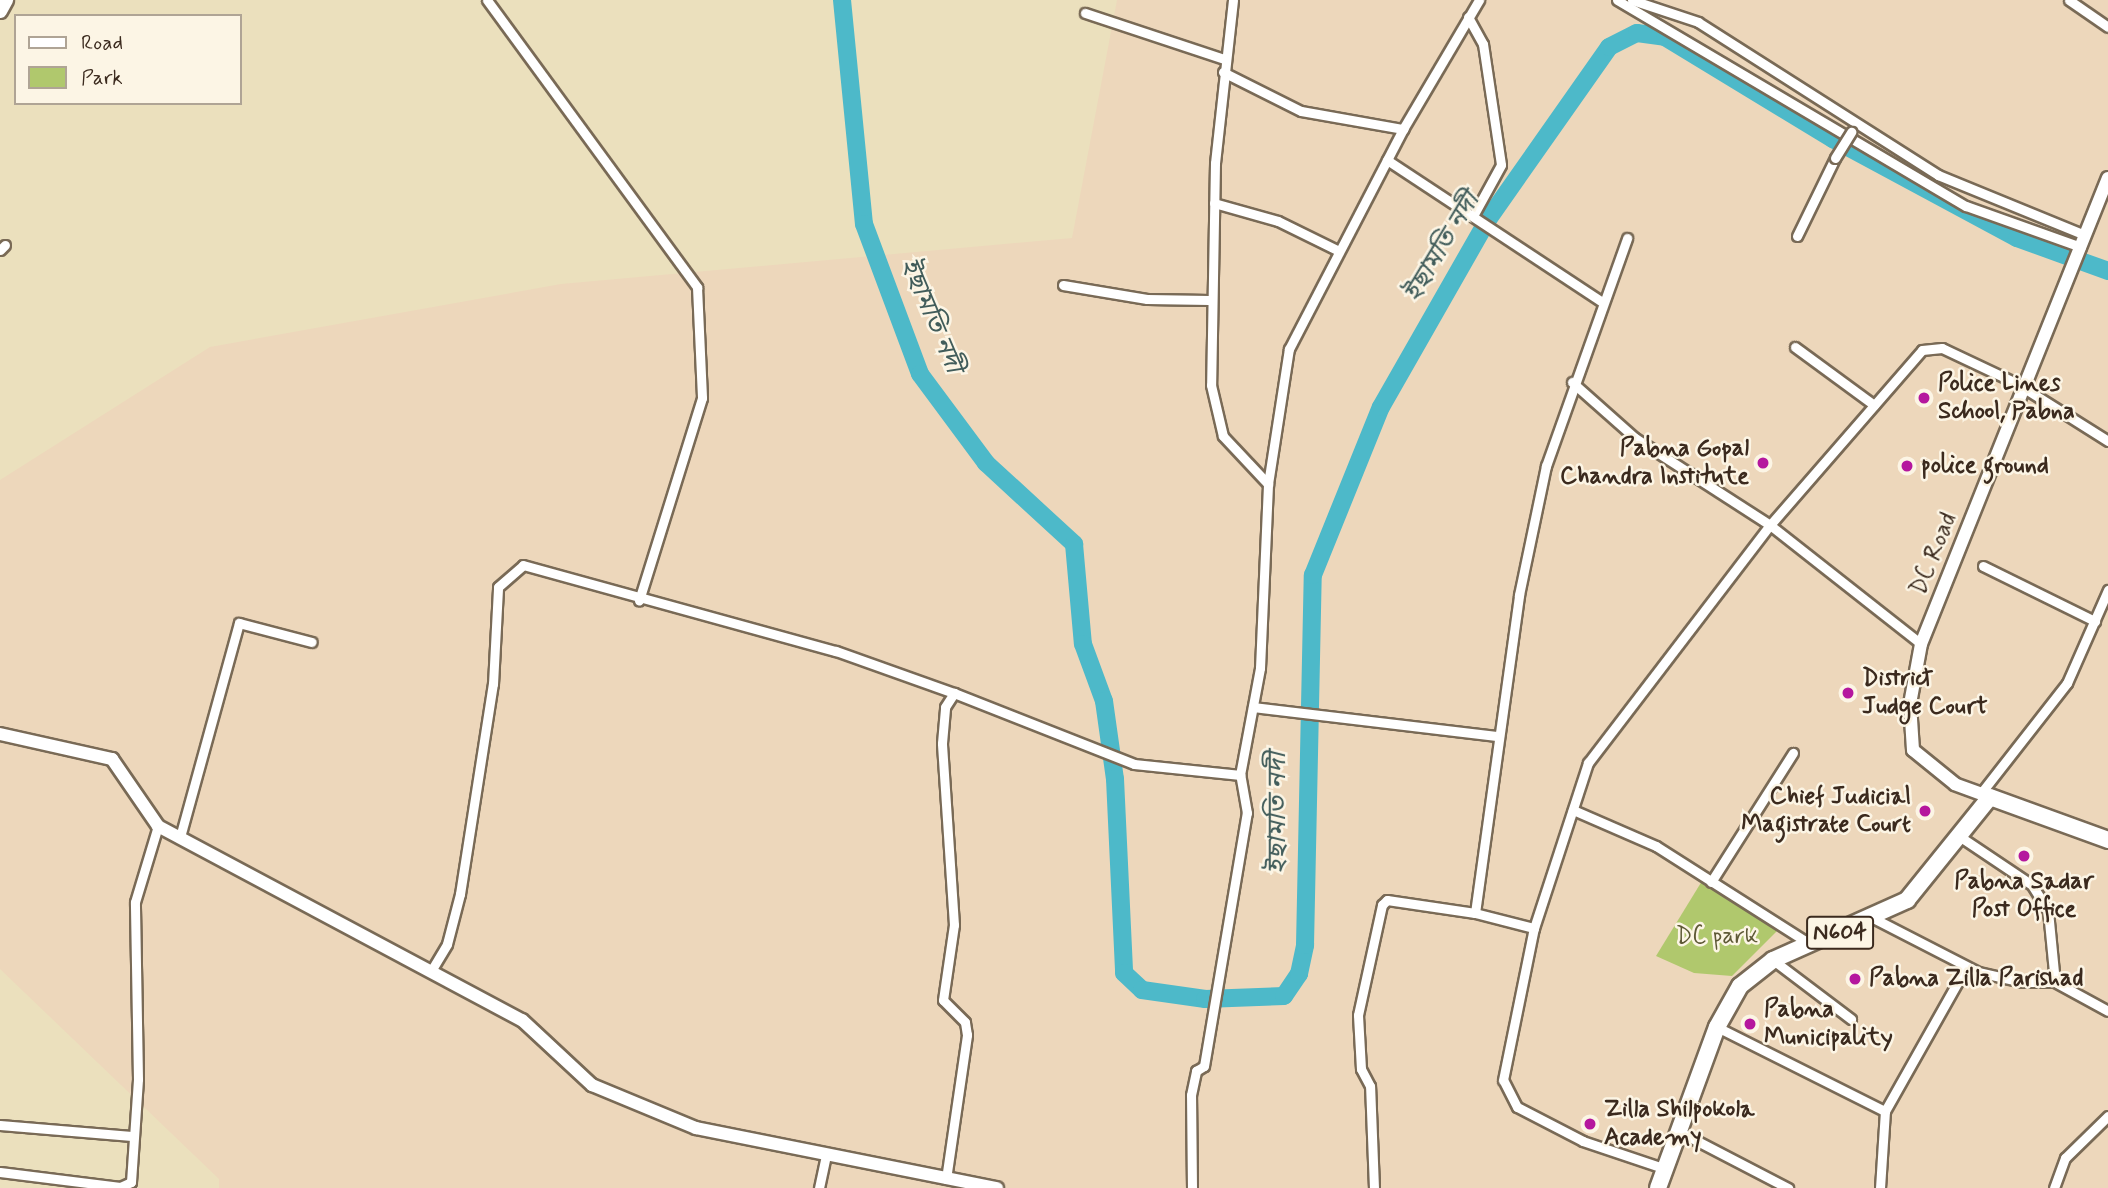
<!DOCTYPE html>
<meta charset="utf-8">
<style>
body{margin:0}
#map{position:relative;width:2108px;height:1188px;overflow:hidden;background:#ebe0bd;font-family:Mynerve,"Noto Sans Bengali",sans-serif}
div>[style]{position:absolute}
.built>*{inset:0;background:#edd7bb}
.green>*{inset:0;background:#b0c86d}
.river>*{height:18px;margin:-9px;padding:0 9px;transform-origin:9px;border-radius:9px;background:#4db9c9}
.roads{filter:drop-shadow(2px 0 #796a56) drop-shadow(-2px 0 #796a56) drop-shadow(0 2px #796a56) drop-shadow(0 -2px #796a56)}
.street>*{height:9px;margin:-4.5px;padding:0 4.5px;transform-origin:4.5px;border-radius:4.5px;background:#fff}
.secondary>*{height:12px;margin:-6px;padding:0 6px;transform-origin:6px;border-radius:6px;background:#fff}
.primary>*{height:14px;margin:-7px;padding:0 7px;transform-origin:7px;border-radius:7px;background:#fff}
.highway>*{height:16px;margin:-8px;padding:0 8px;transform-origin:8px;border-radius:8px;background:#fff}
.bridges{filter:drop-shadow(2px 0 #796a56) drop-shadow(-2px 0 #796a56) drop-shadow(0 2px #796a56) drop-shadow(0 -2px #796a56)}
.street-bridge>*{height:9px;margin:-4.5px;padding:0 4.5px;transform-origin:4.5px;border-radius:4.5px;background:#fff}
.dots>*{width:19px;height:19px;translate:-50% -50%;box-sizing:border-box;border:4px solid #fcf5e5;border-radius:50%}
span{translate:-50% -50%;white-space:nowrap;text-align:center;line-height:1.15;-webkit-text-stroke:5px #fcf5e5;paint-order:stroke}
.shield-label span{padding:2px 5px;background:#fcf5e5;border:2px solid;border-radius:5px;-webkit-text-stroke-width:0}
.shield-label{font-size:23px;color:#3b2a1e;font-weight:700}
.poi-label{font-size:24px;color:#3b2a1e;font-weight:700}
.left{translate:0 -50%;text-align:left}
.right{translate:-100% -50%;text-align:right}
.street-label{font-size:24px;color:#3b2a1e}
.park-label{font-size:24px;color:#5e5936}
.water-label{font-size:26px;color:#415c5a;font-style:italic}
.legend{position:absolute;left:14px;top:14px;width:228px;height:91px;box-sizing:border-box;background:#fcf5e5;border:2px solid #afa495;margin:0;padding:9px 12px;list-style:none;font-size:21px;color:#3b2a1e}
.legend li{display:flex;align-items:center;gap:14px;height:35px}
.legend b{width:35px;border:2px solid #afa495}
</style>
<div id="map">
<div class="built">
<div style="clip-path:polygon(1117px 0,2108px 0,2108px 1188px,219px 1188px,219px 1179px,0 969px,0 480px,210px 347px,561px 284px,1072px 238px)"></div>
</div>
<div class="green">
<div style="clip-path:polygon(1702px 881px,1777px 931px,1732px 976px,1694px 973px,1656px 956px)"></div>
</div>
<div class="river">
<div style="left:842px;top:0;width:225px;rotate:84.4deg"></div>
<div style="left:864px;top:224px;width:160px;rotate:69.5deg"></div>
<div style="left:920px;top:374px;width:111px;rotate:53.4deg"></div>
<div style="left:986px;top:463px;width:120px;rotate:42.6deg"></div>
<div style="left:1074px;top:544px;width:100px;rotate:84.9deg"></div>
<div style="left:1083px;top:644px;width:61px;rotate:69.8deg"></div>
<div style="left:1104px;top:701px;width:79px;rotate:82deg"></div>
<div style="left:1115px;top:779px;width:194px;rotate:87.3deg"></div>
<div style="left:1124px;top:973px;width:25px;rotate:43deg"></div>
<div style="left:1142px;top:990px;width:64px;rotate:8.1deg"></div>
<div style="left:1205px;top:999px;width:79px;rotate:-2.2deg"></div>
<div style="left:1284px;top:996px;width:27px;rotate:-56deg"></div>
<div style="left:1299px;top:974px;width:30px;rotate:-78deg"></div>
<div style="left:1305px;top:945px;width:370px;rotate:-88.8deg"></div>
<div style="left:1313px;top:575px;width:181px;rotate:-68deg"></div>
<div style="left:1381px;top:407px;width:218px;rotate:-60.3deg"></div>
<div style="left:1489px;top:218px;width:209px;rotate:-54.9deg"></div>
<div style="left:1609px;top:47px;width:31px;rotate:-27deg"></div>
<div style="left:1637px;top:33px;width:28px;rotate:8deg"></div>
<div style="left:1665px;top:37px;width:197px;rotate:31.3deg"></div>
<div style="left:1833px;top:139px;width:209px;rotate:28.3deg"></div>
<div style="left:2017px;top:238px;width:97px;rotate:19.9deg"></div>
</div>
<div class="roads">
<div class="street">
<div style="left:487px;top:0;width:356px;rotate:53.8deg"></div>
<div style="left:697px;top:287px;width:111px;rotate:87.4deg"></div>
<div style="left:702px;top:398px;width:212px;rotate:107.3deg"></div>
<div style="left:1233px;top:0;width:164px;rotate:96.3deg"></div>
<div style="left:1215px;top:163px;width:222px;rotate:91deg"></div>
<div style="left:1211px;top:385px;width:52px;rotate:76.8deg"></div>
<div style="left:1223px;top:436px;width:66px;rotate:46.8deg"></div>
<div style="left:1617px;top:0;width:405px;rotate:30.6deg"></div>
<div style="left:1966px;top:206px;width:122px;rotate:19.6deg"></div>
<div style="left:1632px;top:0;width:70px;rotate:18.4deg"></div>
<div style="left:1698px;top:22px;width:285px;rotate:32.5deg"></div>
<div style="left:1938px;top:175px;width:159px;rotate:22.2deg"></div>
<div style="left:2069px;top:0;width:47px;rotate:34.7deg"></div>
<div style="left:1085px;top:13px;width:146px;rotate:18.3deg"></div>
<div style="left:1468px;top:17px;width:31px;rotate:61deg"></div>
<div style="left:1483px;top:44px;width:122px;rotate:81.5deg"></div>
<div style="left:1501px;top:165px;width:58px;rotate:118.8deg"></div>
<div style="left:1223px;top:72px;width:87px;rotate:26.6deg"></div>
<div style="left:1301px;top:111px;width:104px;rotate:10deg"></div>
<div style="left:1387px;top:160px;width:256px;rotate:33.4deg"></div>
<div style="left:1214px;top:203px;width:66px;rotate:15.7deg"></div>
<div style="left:1278px;top:221px;width:68px;rotate:26.2deg"></div>
<div style="left:1797px;top:236px;width:87px;rotate:-64deg"></div>
<div style="left:0;top:250px;width:7px;rotate:-45deg"></div>
<div style="left:1063px;top:285px;width:85px;rotate:9.5deg"></div>
<div style="left:1147px;top:299px;width:62px;rotate:0.9deg"></div>
<div style="left:1795px;top:347px;width:98px;rotate:36.3deg"></div>
<div style="left:1572px;top:382px;width:84px;rotate:41.6deg"></div>
<div style="left:1635px;top:438px;width:161px;rotate:32.8deg"></div>
<div style="left:1770px;top:525px;width:192px;rotate:38.2deg"></div>
<div style="left:1983px;top:566px;width:125px;rotate:26.2deg"></div>
<div style="left:1253px;top:707px;width:247px;rotate:6.8deg"></div>
<div style="left:1981px;top:793px;width:140px;rotate:-52deg"></div>
<div style="left:2067px;top:683px;width:102px;rotate:-66.2deg"></div>
<div style="left:1573px;top:810px;width:90px;rotate:23.4deg"></div>
<div style="left:1656px;top:846px;width:183px;rotate:32.5deg"></div>
<div style="left:1959px;top:836px;width:88px;rotate:33.9deg"></div>
<div style="left:2032px;top:885px;width:31px;rotate:58deg"></div>
<div style="left:2048px;top:911px;width:71px;rotate:84.4deg"></div>
<div style="left:2055px;top:982px;width:60px;rotate:28.7deg"></div>
<div style="left:180px;top:837px;width:222px;rotate:-74.6deg"></div>
<div style="left:239px;top:623px;width:75px;rotate:14.6deg"></div>
<div style="left:1711px;top:882px;width:153px;rotate:-57.6deg"></div>
<div style="left:1475px;top:913px;width:321px;rotate:-82.1deg"></div>
<div style="left:1519px;top:595px;width:132px;rotate:-78.2deg"></div>
<div style="left:1546px;top:466px;width:242px;rotate:-70.4deg"></div>
<div style="left:1875px;top:919px;width:116px;rotate:27.2deg"></div>
<div style="left:1978px;top:972px;width:45px;rotate:12.8deg"></div>
<div style="left:2022px;top:982px;width:33px"></div>
<div style="left:1773px;top:960px;width:98px;rotate:37.1deg"></div>
<div style="left:431px;top:971px;width:31px;rotate:-59deg"></div>
<div style="left:447px;top:944px;width:52px;rotate:-75.4deg"></div>
<div style="left:460px;top:894px;width:213px;rotate:-81.1deg"></div>
<div style="left:493px;top:684px;width:97px;rotate:-87deg"></div>
<div style="left:498px;top:587px;width:33px;rotate:-41deg"></div>
<div style="left:523px;top:565px;width:325px;rotate:15.4deg"></div>
<div style="left:836px;top:651px;width:125px;rotate:19.6deg"></div>
<div style="left:1717px;top:1027px;width:188px;rotate:26.6deg"></div>
<div style="left:0;top:1125px;width:132px;rotate:4.8deg"></div>
<div style="left:1680px;top:1132px;width:122px;rotate:27.4deg"></div>
<div style="left:1666px;top:1169px;width:88px;rotate:-161.4deg"></div>
<div style="left:1583px;top:1141px;width:74px;rotate:-152.7deg"></div>
<div style="left:1517px;top:1107px;width:30px;rotate:-117deg"></div>
<div style="left:1503px;top:1080px;width:155px;rotate:-78.5deg"></div>
<div style="left:1534px;top:928px;width:174px;rotate:-71.9deg"></div>
<div style="left:1588px;top:763px;width:300px;rotate:-52.6deg"></div>
<div style="left:1770px;top:525px;width:232px;rotate:-49deg"></div>
<div style="left:1922px;top:350px;width:20px;rotate:-6deg"></div>
<div style="left:1942px;top:348px;width:82px;rotate:25.3deg"></div>
<div style="left:2016px;top:383px;width:109px;rotate:32.2deg"></div>
<div style="left:0;top:1172px;width:121px;rotate:7.1deg"></div>
<div style="left:120px;top:1187px;width:12px;rotate:-24deg"></div>
<div style="left:131px;top:1182px;width:103px;rotate:-86.1deg"></div>
<div style="left:138px;top:1079px;width:177px;rotate:-91deg"></div>
<div style="left:135px;top:902px;width:79px;rotate:-73.2deg"></div>
<div style="left:946px;top:1179px;width:146px;rotate:-81.7deg"></div>
<div style="left:967px;top:1035px;width:13px;rotate:-99deg"></div>
<div style="left:965px;top:1022px;width:31px;rotate:-135deg"></div>
<div style="left:943px;top:1000px;width:76px;rotate:-81.7deg"></div>
<div style="left:954px;top:925px;width:182px;rotate:-93.8deg"></div>
<div style="left:942px;top:743px;width:36px;rotate:-85deg"></div>
<div style="left:945px;top:707px;width:17px;rotate:-57deg"></div>
<div style="left:954px;top:693px;width:193px;rotate:21.5deg"></div>
<div style="left:1134px;top:764px;width:107px;rotate:5.9deg"></div>
<div style="left:819px;top:1188px;width:33px;rotate:-78deg"></div>
<div style="left:1192px;top:1188px;width:93px;rotate:-90.6deg"></div>
<div style="left:1191px;top:1095px;width:25px;rotate:-78deg"></div>
<div style="left:1196px;top:1071px;width:9px;rotate:-32deg"></div>
<div style="left:1204px;top:1066px;width:257px;rotate:-80.4deg"></div>
<div style="left:1247px;top:813px;width:39px;rotate:-100deg"></div>
<div style="left:1240px;top:775px;width:109px;rotate:-79.4deg"></div>
<div style="left:1260px;top:668px;width:184px;rotate:-87.5deg"></div>
<div style="left:1268px;top:484px;width:137px;rotate:-81.2deg"></div>
<div style="left:1289px;top:349px;width:248px;rotate:-62.6deg"></div>
<div style="left:1403px;top:129px;width:150px;rotate:-59.5deg"></div>
<div style="left:1374px;top:1188px;width:102px;rotate:-92.2deg"></div>
<div style="left:1370px;top:1086px;width:19px;rotate:-118deg"></div>
<div style="left:1361px;top:1069px;width:54px;rotate:-93.2deg"></div>
<div style="left:1358px;top:1015px;width:113px;rotate:-77.7deg"></div>
<div style="left:1382px;top:905px;width:7px;rotate:-45deg"></div>
<div style="left:1387px;top:900px;width:89px;rotate:8.4deg"></div>
<div style="left:1475px;top:913px;width:61px;rotate:14.3deg"></div>
<div style="left:1880px;top:1188px;width:77px;rotate:-86.3deg"></div>
<div style="left:1885px;top:1111px;width:165px;rotate:-60.6deg"></div>
<div style="left:2054px;top:1188px;width:32px;rotate:-70deg"></div>
<div style="left:2065px;top:1158px;width:60px;rotate:-44.3deg"></div>
</div>
<div class="secondary">
<div style="left:0;top:734px;width:115px;rotate:12.6deg"></div>
<div style="left:112px;top:759px;width:81px;rotate:55.5deg"></div>
<div style="left:158px;top:826px;width:412px;rotate:28.1deg"></div>
<div style="left:522px;top:1020px;width:96px;rotate:42.9deg"></div>
<div style="left:592px;top:1085px;width:113px;rotate:22.5deg"></div>
<div style="left:696px;top:1128px;width:307px;rotate:11.3deg"></div>
<div style="left:1990px;top:797px;width:37px;rotate:-160deg"></div>
<div style="left:1955px;top:784px;width:54px;rotate:-141deg"></div>
<div style="left:1913px;top:750px;width:46px;rotate:-93.7deg"></div>
<div style="left:1910px;top:704px;width:61px;rotate:-79.6deg"></div>
<div style="left:1921px;top:644px;width:502px;rotate:-68.14deg"></div>
</div>
<div class="primary">
<div style="left:0;top:11px;width:13px;rotate:-61deg"></div>
</div>
<div class="highway">
<div style="left:1658px;top:1188px;width:171px;rotate:-69.9deg"></div>
<div style="left:1717px;top:1027px;width:47px;rotate:-60.7deg"></div>
<div style="left:1740px;top:986px;width:42px;rotate:-38.2deg"></div>
<div style="left:1773px;top:960px;width:147px;rotate:-24.1deg"></div>
<div style="left:1907px;top:900px;width:132px;rotate:-51.1deg"></div>
<div style="left:1990px;top:797px;width:126px;rotate:20deg"></div>
</div>
</div>
<div class="bridges">
<div class="street-bridge">
<div style="left:1835px;top:158px;width:31px;rotate:-58deg"></div>
</div>
</div>
<div class="dots">
<div style="left:1924px;top:398px;background:#b5179e"></div>
<div style="left:1763px;top:463px;background:#b5179e"></div>
<div style="left:1907px;top:466px;background:#b5179e"></div>
<div style="left:1848px;top:693px;background:#b5179e"></div>
<div style="left:1925px;top:811px;background:#b5179e"></div>
<div style="left:2024px;top:856px;background:#b5179e"></div>
<div style="left:1855px;top:979px;background:#b5179e"></div>
<div style="left:1750px;top:1024px;background:#b5179e"></div>
<div style="left:1590px;top:1124px;background:#b5179e"></div>
</div>
<div class="shield-label">
<span style="left:1840px;top:933px">N604</span>
</div>
<div class="poi-label">
<span class="left" style="left:1938px;top:398px">Police Lines<br>School, Pabna</span>
<span class="right" style="left:1749px;top:463px">Pabna Gopal<br>Chandra Institute</span>
<span class="left" style="left:1921px;top:466px">police ground</span>
<span class="left" style="left:1862px;top:693px">District<br>Judge Court</span>
<span class="right" style="left:1911px;top:811px">Chief Judicial<br>Magistrate Court</span>
<span style="left:2024px;top:896px">Pabna Sadar<br>Post Office</span>
<span class="left" style="left:1869px;top:979px">Pabna Zilla Parishad</span>
<span class="left" style="left:1764px;top:1024px">Pabna<br>Municipality</span>
<span class="left" style="left:1604px;top:1124px">Zilla Shilpokola<br>Academy</span>
</div>
<div class="street-label">
<span style="left:1934px;top:554px;rotate:-68deg">DC Road</span>
</div>
<div class="park-label">
<span style="left:1717px;top:937px">DC park</span>
</div>
<div class="water-label">
<span style="left:1443px;top:248px;rotate:-59deg">ইছামতি নদী</span>
<span style="left:930px;top:316px;rotate:67deg">ইছামতি নদী</span>
<span style="left:1279px;top:813px;rotate:-90deg">ইছামতি নদী</span>
</div>
<ul class="legend">
<li><b style="height:9px;background:#fff"></b>Road</li>
<li><b style="height:19px;background:#b0c86d"></b>Park</li>
</ul>
</div>
